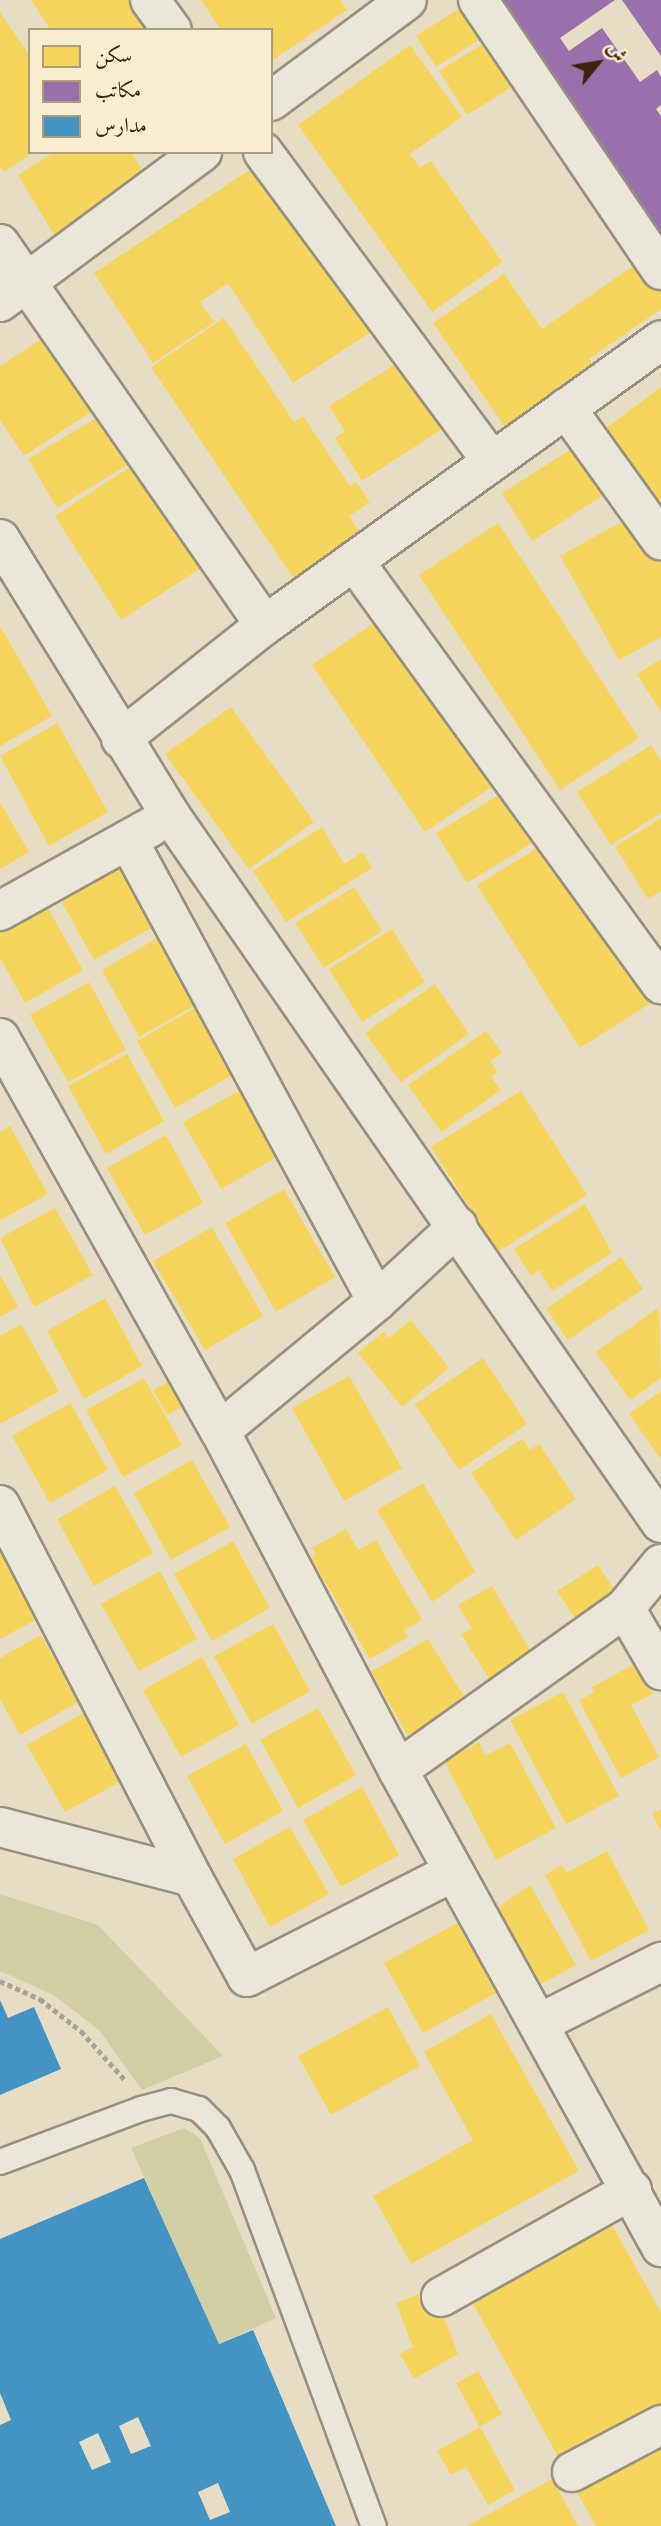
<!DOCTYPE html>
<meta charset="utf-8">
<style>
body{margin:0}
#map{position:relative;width:661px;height:2526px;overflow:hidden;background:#e7ddc4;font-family:"IM FELL English",Amiri,serif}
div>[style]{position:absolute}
.green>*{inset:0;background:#d2cfa5}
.homes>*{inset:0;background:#f6d55c}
.offices>*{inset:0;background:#9970ab}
.schools>*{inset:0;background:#4393c3}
.path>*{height:4.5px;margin-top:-2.25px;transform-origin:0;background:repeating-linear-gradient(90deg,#a9a397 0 5px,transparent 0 8.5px)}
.roads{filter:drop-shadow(2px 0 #98907f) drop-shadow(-2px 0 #98907f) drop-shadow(0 2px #98907f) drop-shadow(0 -2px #98907f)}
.lane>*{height:24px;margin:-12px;padding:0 12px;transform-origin:12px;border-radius:12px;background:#eae6d9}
.street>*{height:38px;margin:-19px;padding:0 19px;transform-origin:19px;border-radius:19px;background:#eae6d9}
span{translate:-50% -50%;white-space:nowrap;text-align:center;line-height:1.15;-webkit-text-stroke:7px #f9edcf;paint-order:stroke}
.legend{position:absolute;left:28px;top:28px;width:245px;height:126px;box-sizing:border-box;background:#f9edcf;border:2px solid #ad9d80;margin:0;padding:9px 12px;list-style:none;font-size:21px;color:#3c2409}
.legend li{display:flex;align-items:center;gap:14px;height:35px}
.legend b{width:35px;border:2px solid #ad9d80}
.north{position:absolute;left:563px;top:28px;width:70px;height:70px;-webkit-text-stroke:5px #f9edcf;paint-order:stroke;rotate:60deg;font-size:19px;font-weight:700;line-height:28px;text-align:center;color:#3c2409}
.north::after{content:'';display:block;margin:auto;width:24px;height:32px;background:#3c2409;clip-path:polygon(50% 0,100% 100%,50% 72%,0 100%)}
</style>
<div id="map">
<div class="green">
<div style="clip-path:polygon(0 1894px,98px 1925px,223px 2056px,142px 2090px,99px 2030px,52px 1994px,0 1971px)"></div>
<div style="clip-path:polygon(184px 2128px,200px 2138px,276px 2318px,219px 2344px,131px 2148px)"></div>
</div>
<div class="homes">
<div style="clip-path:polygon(31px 0,147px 0,167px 30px,51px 30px)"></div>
<div style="clip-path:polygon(201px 0,340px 0,347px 10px,271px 61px,271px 30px,221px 30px)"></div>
<div style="clip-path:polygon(465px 5px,485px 36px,436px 67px,416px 36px)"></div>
<div style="clip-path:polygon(0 12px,30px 56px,30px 152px,34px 152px,4px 172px,0 166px)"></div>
<div style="clip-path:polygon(494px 37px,521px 81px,467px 115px,439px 71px)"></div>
<div style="clip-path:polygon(410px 45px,462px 117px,410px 154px,420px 168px,431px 161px,502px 262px,432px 312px,298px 125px)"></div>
<div style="clip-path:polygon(54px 152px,131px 152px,149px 180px,56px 238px,18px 175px)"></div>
<div style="clip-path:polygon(266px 159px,377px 328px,293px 383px,228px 283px,200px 302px,214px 322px,153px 363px,94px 273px)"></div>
<div style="clip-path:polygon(646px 257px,661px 278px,661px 309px,589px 359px,599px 373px,510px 434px,433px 323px,504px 274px,542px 329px)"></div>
<div style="clip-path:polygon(224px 318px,294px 422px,303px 416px,350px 486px,356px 482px,370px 502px,349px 516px,363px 537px,296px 582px,151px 367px)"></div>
<div style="clip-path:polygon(64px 325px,112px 398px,24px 456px,0 420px,0 366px)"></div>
<div style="clip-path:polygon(407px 357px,450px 424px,362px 481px,335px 438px,345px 431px,329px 406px)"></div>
<div style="clip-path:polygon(661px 387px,661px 529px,594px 437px)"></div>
<div style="clip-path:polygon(103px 414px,132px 462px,57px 508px,28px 459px)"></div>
<div style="clip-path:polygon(579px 444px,610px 491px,532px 541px,502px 493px)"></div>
<div style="clip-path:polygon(150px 454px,171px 522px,201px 568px,121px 620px,55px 516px)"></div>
<div style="clip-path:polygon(636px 514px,661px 559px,661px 637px,619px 660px,560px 556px)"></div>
<div style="clip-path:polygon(498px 523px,639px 738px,560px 790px,419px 575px)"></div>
<div style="clip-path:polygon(386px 615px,499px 782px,425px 832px,312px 665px)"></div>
<div style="clip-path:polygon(0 626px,52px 716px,0 746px)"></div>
<div style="clip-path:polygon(661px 659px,661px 712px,637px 674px)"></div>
<div style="clip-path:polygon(231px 707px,314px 822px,249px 869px,165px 754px)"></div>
<div style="clip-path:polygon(57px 723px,108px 812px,49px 846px,0 756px)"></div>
<div style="clip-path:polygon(651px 745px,661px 761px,661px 813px,611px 845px,577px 792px)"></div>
<div style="clip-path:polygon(510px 788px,540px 838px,467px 883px,436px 833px)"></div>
<div style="clip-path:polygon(0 802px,29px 852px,0 869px)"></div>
<div style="clip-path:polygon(661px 818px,661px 891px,648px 899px,615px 847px)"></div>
<div style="clip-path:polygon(322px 827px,344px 864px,363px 852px,372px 868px,286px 922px,253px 871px)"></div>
<div style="clip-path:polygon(550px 840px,657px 999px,580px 1048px,477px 885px)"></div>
<div style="clip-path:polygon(115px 860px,153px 927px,94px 960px,57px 893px)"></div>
<div style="clip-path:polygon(354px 887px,382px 931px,324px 968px,295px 923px)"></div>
<div style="clip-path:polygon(45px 903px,83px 970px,25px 1003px,0 958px,0 928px)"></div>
<div style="clip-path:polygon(392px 929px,425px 982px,362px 1022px,329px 969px)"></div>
<div style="clip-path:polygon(159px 937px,197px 1004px,139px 1037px,102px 970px)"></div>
<div style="clip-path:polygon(89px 982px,126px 1050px,68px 1082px,30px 1015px)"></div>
<div style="clip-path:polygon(435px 984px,469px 1034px,401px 1082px,365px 1033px)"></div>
<div style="clip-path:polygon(195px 1008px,232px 1075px,175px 1108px,137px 1041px)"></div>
<div style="clip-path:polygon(486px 1031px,502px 1053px,490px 1061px,498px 1072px,491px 1077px,501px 1090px,441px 1132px,408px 1085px)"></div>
<div style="clip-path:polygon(127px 1054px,164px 1121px,106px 1154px,68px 1086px)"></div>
<div style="clip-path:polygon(242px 1089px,279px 1156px,221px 1189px,183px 1122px)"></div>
<div style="clip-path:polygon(521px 1091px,587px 1195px,498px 1252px,431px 1147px)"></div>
<div style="clip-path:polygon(10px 1126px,48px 1194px,0 1220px,0 1132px)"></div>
<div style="clip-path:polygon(166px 1135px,203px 1203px,145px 1235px,107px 1168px)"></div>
<div style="clip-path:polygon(284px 1189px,335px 1277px,276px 1312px,225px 1223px)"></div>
<div style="clip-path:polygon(585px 1204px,612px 1253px,552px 1291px,539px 1270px,531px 1276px,514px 1249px)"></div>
<div style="clip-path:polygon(55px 1208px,93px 1275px,34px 1307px,0 1238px)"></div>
<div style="clip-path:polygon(212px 1227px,263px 1316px,205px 1350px,153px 1261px)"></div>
<div style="clip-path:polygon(621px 1257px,643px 1289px,568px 1340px,546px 1309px)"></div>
<div style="clip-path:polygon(0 1275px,18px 1307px,0 1317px)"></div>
<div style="clip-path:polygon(105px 1298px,142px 1366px,84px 1399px,47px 1331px)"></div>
<div style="clip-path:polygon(659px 1307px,661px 1378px,630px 1400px,596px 1352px)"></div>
<div style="clip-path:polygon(411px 1320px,449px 1368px,402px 1407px,358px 1353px,384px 1332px,389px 1338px)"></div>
<div style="clip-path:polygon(21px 1324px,59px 1391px,0 1424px,0 1336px)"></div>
<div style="clip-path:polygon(483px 1358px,527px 1424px,459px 1470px,415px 1404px)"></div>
<div style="clip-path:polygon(178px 1376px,192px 1402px,167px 1415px,153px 1390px)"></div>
<div style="clip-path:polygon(349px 1376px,402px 1468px,344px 1501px,292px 1408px)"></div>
<div style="clip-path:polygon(144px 1378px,182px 1445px,123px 1477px,86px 1410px)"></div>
<div style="clip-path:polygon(661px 1391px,661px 1459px,629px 1414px)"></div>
<div style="clip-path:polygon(70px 1403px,108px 1470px,50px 1503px,12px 1436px)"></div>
<div style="clip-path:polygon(522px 1439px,530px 1450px,539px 1444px,576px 1499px,516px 1540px,471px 1473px)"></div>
<div style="clip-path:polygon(192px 1460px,230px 1527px,171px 1560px,134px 1493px)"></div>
<div style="clip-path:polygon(423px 1483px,475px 1572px,432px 1602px,377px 1510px)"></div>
<div style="clip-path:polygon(115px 1486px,153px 1553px,94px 1586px,57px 1519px)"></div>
<div style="clip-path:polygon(346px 1529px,358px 1550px,376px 1540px,422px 1620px,404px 1630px,408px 1637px,370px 1659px,311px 1558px,316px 1555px,312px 1548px)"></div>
<div style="clip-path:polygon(233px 1541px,270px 1608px,212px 1641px,174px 1574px)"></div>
<div style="clip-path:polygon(0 1548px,39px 1618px,0 1639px)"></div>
<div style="clip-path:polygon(598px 1565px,617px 1594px,576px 1620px,557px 1591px)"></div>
<div style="clip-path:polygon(160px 1571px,197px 1639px,139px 1671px,101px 1604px)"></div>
<div style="clip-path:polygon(492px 1586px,532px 1654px,490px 1680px,461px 1634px,472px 1628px,458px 1605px)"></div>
<div style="clip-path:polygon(273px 1624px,310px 1691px,252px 1724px,214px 1656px)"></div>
<div style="clip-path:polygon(41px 1635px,78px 1702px,20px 1735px,0 1699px,0 1658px)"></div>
<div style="clip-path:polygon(428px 1639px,467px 1701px,408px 1736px,371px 1672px)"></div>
<div style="clip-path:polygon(202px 1657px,239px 1725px,181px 1757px,143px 1690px)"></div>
<div style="clip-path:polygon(636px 1663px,653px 1694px,631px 1705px,659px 1757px,621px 1778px,579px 1701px,594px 1692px,592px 1687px)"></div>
<div style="clip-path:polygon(563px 1692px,619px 1796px,566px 1824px,510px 1720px)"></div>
<div style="clip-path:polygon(318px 1708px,356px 1775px,298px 1808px,260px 1740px)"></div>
<div style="clip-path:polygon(85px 1712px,123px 1780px,65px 1812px,27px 1745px)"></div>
<div style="clip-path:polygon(479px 1742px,485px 1756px,510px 1743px,556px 1828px,496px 1860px,444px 1761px)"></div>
<div style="clip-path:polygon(246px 1744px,283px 1811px,225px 1844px,187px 1776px)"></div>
<div style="clip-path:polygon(362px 1787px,399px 1855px,341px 1887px,303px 1820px)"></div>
<div style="clip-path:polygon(661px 1809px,661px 1831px,652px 1814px)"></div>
<div style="clip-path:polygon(290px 1827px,329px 1894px,270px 1927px,233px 1859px)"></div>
<div style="clip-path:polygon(607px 1851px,649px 1930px,591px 1961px,545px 1875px,562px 1865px,566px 1873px)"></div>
<div style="clip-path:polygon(530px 1885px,576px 1965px,539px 1985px,496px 1909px)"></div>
<div style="clip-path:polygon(468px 1917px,507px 1987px,423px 2033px,384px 1963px)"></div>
<div style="clip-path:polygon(388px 2007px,420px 2066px,331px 2115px,298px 2056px)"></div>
<div style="clip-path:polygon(491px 2014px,579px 2171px,411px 2264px,373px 2196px,473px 2140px,424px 2052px)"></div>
<div style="clip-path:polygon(609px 2220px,661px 2312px,661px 2409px,562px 2464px,470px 2298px)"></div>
<div style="clip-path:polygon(433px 2289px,458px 2354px,414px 2379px,400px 2354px,413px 2347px,396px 2303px)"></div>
<div style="clip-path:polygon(478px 2371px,502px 2414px,480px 2427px,456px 2383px)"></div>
<div style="clip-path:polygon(480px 2427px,515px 2490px,488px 2505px,466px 2467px,451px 2475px,437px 2451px)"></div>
<div style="clip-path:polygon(661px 2446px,661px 2526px,596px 2526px,572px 2483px)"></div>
<div style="clip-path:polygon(552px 2479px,578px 2526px,467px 2526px)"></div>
</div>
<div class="offices">
<div style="clip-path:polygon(480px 0,615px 0,560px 38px,569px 51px,602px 28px,640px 82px,657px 70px,661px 77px,661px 105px,656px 109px,661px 116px,661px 259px)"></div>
<div style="clip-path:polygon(622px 0,661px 0,661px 56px)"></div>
</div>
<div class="schools">
<div style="clip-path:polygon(0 2000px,8px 2018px,34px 2007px,61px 2069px,0 2095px)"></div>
<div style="clip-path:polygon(evenodd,144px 2178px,219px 2344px,253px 2330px,336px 2526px,0 2526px,0 2425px,11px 2420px,0 2393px,0 2239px,144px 2178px,138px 2417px,151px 2446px,131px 2454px,119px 2426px,138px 2417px,144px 2178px,98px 2433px,111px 2462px,92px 2470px,79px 2442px,98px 2433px,144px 2178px,218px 2483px,230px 2512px,210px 2520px,198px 2492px,218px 2483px)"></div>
</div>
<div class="path">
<div style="left:0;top:1981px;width:44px;rotate:24.2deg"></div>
<div style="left:40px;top:1999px;width:52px;rotate:38deg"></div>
<div style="left:81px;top:2031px;width:66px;rotate:48.1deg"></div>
</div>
<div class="roads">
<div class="lane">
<div style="left:0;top:2162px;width:151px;rotate:-20.6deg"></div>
<div style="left:141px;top:2109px;width:31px;rotate:-15deg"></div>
<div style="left:171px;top:2101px;width:29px;rotate:16deg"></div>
<div style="left:199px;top:2109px;width:27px;rotate:45deg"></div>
<div style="left:218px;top:2128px;width:48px;rotate:60.3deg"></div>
<div style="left:242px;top:2170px;width:380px;rotate:69.7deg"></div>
</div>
<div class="street">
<div style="left:150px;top:0;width:37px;rotate:54deg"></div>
<div style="left:478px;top:0;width:326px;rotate:55.9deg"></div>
<div style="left:271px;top:101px;width:169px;rotate:-36.6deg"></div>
<div style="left:263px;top:152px;width:385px;rotate:53.5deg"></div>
<div style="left:0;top:244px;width:464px;rotate:55.2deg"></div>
<div style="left:0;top:302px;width:252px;rotate:-36.6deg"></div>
<div style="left:566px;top:408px;width:163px;rotate:54.3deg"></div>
<div style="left:0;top:539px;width:326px;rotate:58.3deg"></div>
<div style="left:171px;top:816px;width:860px;rotate:55.28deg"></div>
<div style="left:354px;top:561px;width:523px;rotate:54.03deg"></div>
<div style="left:121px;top:739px;width:184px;rotate:-38.4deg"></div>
<div style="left:265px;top:625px;width:488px;rotate:-35.7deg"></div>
<div style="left:128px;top:840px;width:524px;rotate:61.63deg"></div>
<div style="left:0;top:911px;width:173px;rotate:-29.1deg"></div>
<div style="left:0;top:1038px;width:450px;rotate:60.8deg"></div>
<div style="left:220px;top:1431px;width:383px;rotate:62.3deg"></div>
<div style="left:398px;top:1770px;width:545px;rotate:61.13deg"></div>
<div style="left:220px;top:1431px;width:204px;rotate:-39.6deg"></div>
<div style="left:377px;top:1301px;width:110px;rotate:-42.8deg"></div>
<div style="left:0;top:1505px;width:419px;rotate:62.7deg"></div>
<div style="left:625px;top:1608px;width:72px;rotate:59.9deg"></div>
<div style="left:398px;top:1770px;width:279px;rotate:-35.5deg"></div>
<div style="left:625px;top:1608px;width:57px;rotate:-50.7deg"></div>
<div style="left:0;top:1827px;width:198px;rotate:14.6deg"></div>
<div style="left:192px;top:1877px;width:114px;rotate:61.2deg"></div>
<div style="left:247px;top:1977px;width:231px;rotate:-27deg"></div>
<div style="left:540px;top:2023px;width:136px;rotate:-26.8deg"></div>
<div style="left:441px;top:2297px;width:219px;rotate:-29.3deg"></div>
<div style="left:572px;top:2472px;width:101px;rotate:-27.8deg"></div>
</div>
</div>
<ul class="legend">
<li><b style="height:19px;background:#f6d55c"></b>سكن</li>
<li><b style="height:19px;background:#9970ab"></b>مكاتب</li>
<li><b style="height:19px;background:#4393c3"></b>مدارس</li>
</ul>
<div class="north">ش</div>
</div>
